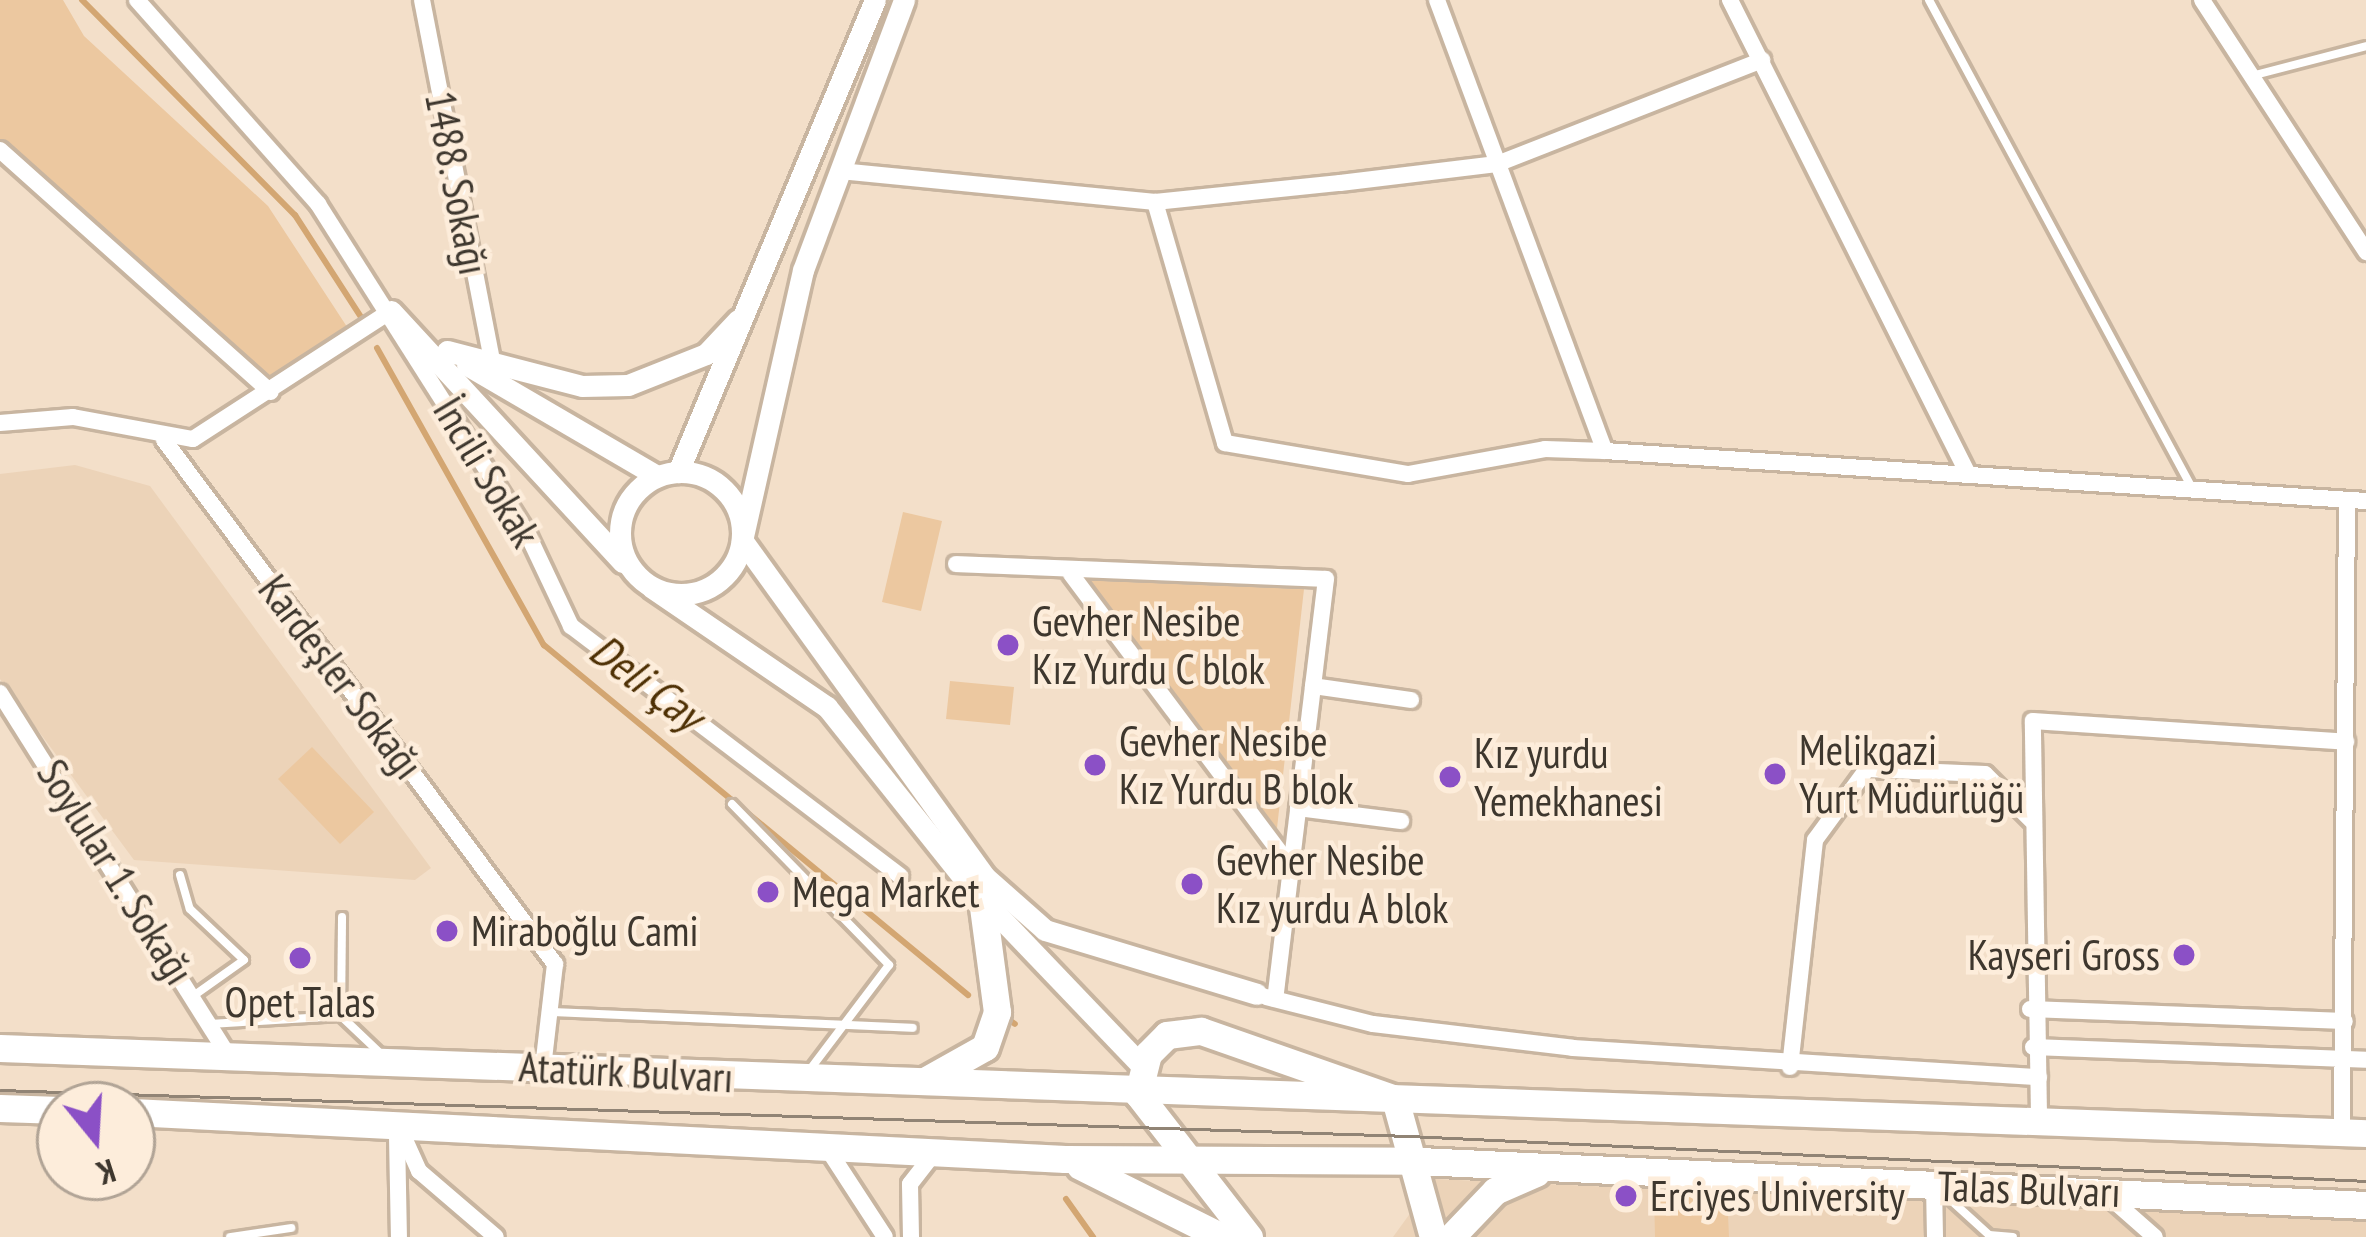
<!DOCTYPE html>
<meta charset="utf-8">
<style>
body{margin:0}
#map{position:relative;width:2366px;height:1237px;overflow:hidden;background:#f3dfc9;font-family:"PT Sans Narrow",sans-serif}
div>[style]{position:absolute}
.built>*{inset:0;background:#ecd3b8}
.green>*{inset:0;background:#ecc8a0}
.stream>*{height:6px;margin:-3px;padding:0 3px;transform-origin:3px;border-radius:3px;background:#d3a672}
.roads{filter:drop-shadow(3px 0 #c8b5a0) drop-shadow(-3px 0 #c8b5a0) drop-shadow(0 3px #c8b5a0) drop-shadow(0 -3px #c8b5a0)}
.service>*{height:8px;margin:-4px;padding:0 4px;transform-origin:4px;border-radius:4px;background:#fff}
.minor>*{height:16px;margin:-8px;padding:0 8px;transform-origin:8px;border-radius:8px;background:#fff}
.tertiary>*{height:21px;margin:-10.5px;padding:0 10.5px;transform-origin:10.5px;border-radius:10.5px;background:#fff}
.tertiary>.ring{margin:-10.5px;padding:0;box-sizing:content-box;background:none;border:21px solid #fff;border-radius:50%}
.primary>*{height:27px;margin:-13.5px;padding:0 13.5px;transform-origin:13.5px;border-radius:13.5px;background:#fff}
.tram>*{height:3px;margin:-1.5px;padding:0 1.5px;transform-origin:1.5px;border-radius:1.5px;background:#918475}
.dots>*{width:33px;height:33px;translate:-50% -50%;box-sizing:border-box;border:6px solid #fdeddb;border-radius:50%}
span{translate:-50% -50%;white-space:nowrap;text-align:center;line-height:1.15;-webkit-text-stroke:9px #fdeddb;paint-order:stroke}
.street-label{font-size:42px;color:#3e372e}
.poi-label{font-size:42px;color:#3e372e}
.left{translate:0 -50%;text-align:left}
.right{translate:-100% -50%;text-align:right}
.water-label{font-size:45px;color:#4e3004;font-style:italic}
.north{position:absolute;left:36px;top:1081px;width:120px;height:120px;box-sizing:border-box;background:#fdeddb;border:3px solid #b1a496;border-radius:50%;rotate:162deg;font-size:33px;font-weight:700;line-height:48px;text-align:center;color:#3e372e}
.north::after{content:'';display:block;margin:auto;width:42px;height:54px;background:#8b50c6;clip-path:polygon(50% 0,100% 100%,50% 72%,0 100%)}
</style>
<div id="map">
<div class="built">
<div style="clip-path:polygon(75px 465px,150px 486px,431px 868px,415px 880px,134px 860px,0 679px,0 474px)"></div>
<div style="clip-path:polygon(1435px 1179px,2366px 1220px,2366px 1237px,1393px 1237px)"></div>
</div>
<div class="green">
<div style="clip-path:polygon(0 0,63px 0,84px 36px,268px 206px,353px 336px,275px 384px,0 145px)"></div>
<div style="clip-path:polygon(903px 512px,942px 521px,921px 611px,882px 602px)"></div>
<div style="clip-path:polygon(1079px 580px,1304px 589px,1276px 837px)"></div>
<div style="clip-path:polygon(950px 681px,1014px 687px,1010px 725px,946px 719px)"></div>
<div style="clip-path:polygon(312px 747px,374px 812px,340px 844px,278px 779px)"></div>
<div style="clip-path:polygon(1654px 1191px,1727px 1193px,1729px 1237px,1655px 1237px)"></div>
</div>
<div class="stream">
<div style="left:82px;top:0;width:303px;rotate:45.3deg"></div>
<div style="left:295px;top:215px;width:121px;rotate:57.1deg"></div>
<div style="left:377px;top:348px;width:341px;rotate:60.7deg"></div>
<div style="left:544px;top:645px;width:550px;rotate:39.54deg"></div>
<div style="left:1005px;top:1017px;width:12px;rotate:35deg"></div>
<div style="left:1066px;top:1199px;width:47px;rotate:54.6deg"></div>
</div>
<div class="roads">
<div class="service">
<div style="left:1929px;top:0;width:554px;rotate:61.68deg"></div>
<div style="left:2255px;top:75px;width:115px;rotate:-14.6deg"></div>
<div style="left:732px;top:804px;width:225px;rotate:45.7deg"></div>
<div style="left:889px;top:965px;width:129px;rotate:127.1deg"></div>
<div style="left:180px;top:875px;width:35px;rotate:74deg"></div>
<div style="left:190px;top:909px;width:74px;rotate:43.4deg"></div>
<div style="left:244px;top:960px;width:64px;rotate:144.6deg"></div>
<div style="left:551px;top:1012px;width:362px;rotate:2.5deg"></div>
<div style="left:341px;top:1016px;width:99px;rotate:-89.4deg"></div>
<div style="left:210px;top:1024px;width:131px;rotate:-3.5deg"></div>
<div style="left:341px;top:1016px;width:55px;rotate:43.5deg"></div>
<div style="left:1944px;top:1194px;width:61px;rotate:42.3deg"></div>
<div style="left:1989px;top:1235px;width:24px;rotate:5deg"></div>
<div style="left:230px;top:1237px;width:62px;rotate:-8.4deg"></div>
</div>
<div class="minor">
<div style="left:137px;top:0;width:273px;rotate:48.4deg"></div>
<div style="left:318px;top:204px;width:392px;rotate:57.6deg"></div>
<div style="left:528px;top:535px;width:101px;rotate:64.7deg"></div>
<div style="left:571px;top:626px;width:413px;rotate:37.2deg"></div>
<div style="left:422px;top:0;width:372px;rotate:79deg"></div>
<div style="left:1437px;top:0;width:481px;rotate:69.6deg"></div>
<div style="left:1730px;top:0;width:528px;rotate:63.34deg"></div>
<div style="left:2202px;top:0;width:301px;rotate:56.9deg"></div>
<div style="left:0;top:150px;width:363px;rotate:41.8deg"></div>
<div style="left:840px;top:171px;width:317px;rotate:5.6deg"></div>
<div style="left:1155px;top:202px;width:186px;rotate:-5.9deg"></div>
<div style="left:1340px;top:183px;width:158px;rotate:-6.9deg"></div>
<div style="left:1497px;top:164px;width:285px;rotate:-21.4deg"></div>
<div style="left:1155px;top:202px;width:251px;rotate:73.8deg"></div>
<div style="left:1225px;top:443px;width:186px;rotate:9.6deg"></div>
<div style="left:1408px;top:474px;width:139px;rotate:-10.3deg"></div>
<div style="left:1545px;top:449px;width:60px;rotate:1.9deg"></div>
<div style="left:1605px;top:451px;width:763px;rotate:3.76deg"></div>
<div style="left:0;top:423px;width:73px;rotate:-4.7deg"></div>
<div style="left:73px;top:417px;width:122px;rotate:10.4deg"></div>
<div style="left:193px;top:439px;width:236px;rotate:-32.9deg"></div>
<div style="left:164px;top:440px;width:654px;rotate:53.27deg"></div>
<div style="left:555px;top:964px;width:105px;rotate:96.6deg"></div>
<div style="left:956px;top:564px;width:370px;rotate:2.3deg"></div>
<div style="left:1326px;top:579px;width:423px;rotate:96.9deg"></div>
<div style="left:1071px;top:574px;width:366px;rotate:53.1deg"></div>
<div style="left:1313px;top:686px;width:99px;rotate:8.1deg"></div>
<div style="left:0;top:693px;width:426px;rotate:57.8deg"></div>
<div style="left:1298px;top:808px;width:104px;rotate:7.2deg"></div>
<div style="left:1266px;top:997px;width:110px;rotate:14.2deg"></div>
<div style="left:1373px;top:1024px;width:201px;rotate:6.8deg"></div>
<div style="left:1573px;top:1048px;width:467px;rotate:3.6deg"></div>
<div style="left:2030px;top:1009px;width:315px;rotate:2.2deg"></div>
<div style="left:2033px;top:1047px;width:333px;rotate:2.2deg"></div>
<div style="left:1790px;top:1067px;width:228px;rotate:-83.7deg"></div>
<div style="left:1815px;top:840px;width:88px;rotate:-53.8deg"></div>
<div style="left:1867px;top:769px;width:118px;rotate:2.4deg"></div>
<div style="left:1985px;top:774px;width:66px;rotate:45deg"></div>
<div style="left:2039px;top:1116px;width:395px;rotate:-90.9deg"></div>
<div style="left:2033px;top:721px;width:314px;rotate:3.8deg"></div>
<div style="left:397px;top:1122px;width:54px;rotate:65.8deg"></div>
<div style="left:419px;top:1171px;width:101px;rotate:40.6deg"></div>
<div style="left:2342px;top:1132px;width:631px;rotate:-89.55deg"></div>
<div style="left:397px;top:1136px;width:101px;rotate:88.9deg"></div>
<div style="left:827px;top:1148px;width:106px;rotate:56.9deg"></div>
<div style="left:1934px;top:1185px;width:52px;rotate:88.9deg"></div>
<div style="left:2106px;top:1194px;width:65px;rotate:41.3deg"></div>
<div style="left:911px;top:1237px;width:53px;rotate:-91.1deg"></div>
<div style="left:910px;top:1184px;width:41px;rotate:-52deg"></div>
</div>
<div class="tertiary">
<div style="left:904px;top:0;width:288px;rotate:110.5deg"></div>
<div style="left:803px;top:270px;width:277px;rotate:102.7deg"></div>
<div style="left:742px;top:540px;width:414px;rotate:54.2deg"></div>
<div style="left:984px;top:876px;width:81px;rotate:41.5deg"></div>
<div style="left:1045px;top:930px;width:221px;rotate:16.8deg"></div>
<div style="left:391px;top:311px;width:342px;rotate:47.3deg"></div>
<div style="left:447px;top:351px;width:139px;rotate:14.5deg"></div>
<div style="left:582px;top:386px;width:46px;rotate:-1.2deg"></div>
<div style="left:628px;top:385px;width:84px;rotate:-21.7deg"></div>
<div style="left:706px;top:354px;width:47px;rotate:-46.7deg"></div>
<div style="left:467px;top:365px;width:220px;rotate:30.3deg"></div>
<div style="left:678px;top:472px;width:511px;rotate:-67.35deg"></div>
<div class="ring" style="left:620px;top:472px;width:101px;height:101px"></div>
<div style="left:651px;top:587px;width:213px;rotate:34.3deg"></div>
<div style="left:827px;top:707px;width:229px;rotate:51.4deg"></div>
<div style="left:970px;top:886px;width:252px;rotate:46.3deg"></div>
</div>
<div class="primary">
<div style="left:0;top:1048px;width:2368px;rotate:2.06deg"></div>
<div style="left:928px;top:1079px;width:65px;rotate:-29.3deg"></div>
<div style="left:985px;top:1047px;width:37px;rotate:-71deg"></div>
<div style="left:997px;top:1012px;width:114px;rotate:-97.6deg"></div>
<div style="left:0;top:1108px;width:60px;rotate:1.9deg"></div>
<div style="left:132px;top:1112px;width:934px;rotate:2.88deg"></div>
<div style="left:1065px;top:1159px;width:354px;rotate:0.3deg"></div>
<div style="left:1419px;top:1161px;width:948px;rotate:2.66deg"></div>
<div style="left:1080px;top:1166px;width:159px;rotate:26.6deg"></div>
<div style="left:1249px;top:1237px;width:181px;rotate:-127.8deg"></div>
<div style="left:1138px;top:1094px;width:41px;rotate:-76deg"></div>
<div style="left:1148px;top:1054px;width:27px;rotate:-45deg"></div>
<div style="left:1167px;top:1035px;width:34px;rotate:-7deg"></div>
<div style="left:1201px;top:1031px;width:206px;rotate:19.3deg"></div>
<div style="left:1395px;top:1099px;width:143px;rotate:74.6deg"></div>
<div style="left:1451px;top:1237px;width:64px;rotate:-46.3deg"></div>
<div style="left:1495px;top:1191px;width:45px;rotate:-23.7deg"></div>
</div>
</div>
<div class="tram">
<div style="left:0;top:1090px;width:1410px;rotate:1.87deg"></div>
<div style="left:1409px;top:1136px;width:958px;rotate:2.69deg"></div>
</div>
<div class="dots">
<div style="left:1008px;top:645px;background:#8b50c6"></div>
<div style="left:1095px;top:765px;background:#8b50c6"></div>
<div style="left:1775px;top:774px;background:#8b50c6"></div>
<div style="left:1450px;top:777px;background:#8b50c6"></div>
<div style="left:1192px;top:884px;background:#8b50c6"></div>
<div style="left:768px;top:892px;background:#8b50c6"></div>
<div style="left:447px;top:931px;background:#8b50c6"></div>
<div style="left:2184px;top:955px;background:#8b50c6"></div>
<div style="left:300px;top:958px;background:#8b50c6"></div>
<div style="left:1626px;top:1196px;background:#8b50c6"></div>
</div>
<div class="street-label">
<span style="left:457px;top:183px;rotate:79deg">1488. Sokağı</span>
<span style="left:487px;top:472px;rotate:59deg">İncili Sokak</span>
<span style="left:341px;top:677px;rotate:53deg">Kardeşler Sokağı</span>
<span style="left:116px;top:872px;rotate:58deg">Soylular 1. Sokağı</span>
<span style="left:626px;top:1072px;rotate:3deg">Atatürk Bulvarı</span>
<span style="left:2029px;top:1189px;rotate:2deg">Talas Bulvarı</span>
</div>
<div class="poi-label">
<span class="left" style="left:1032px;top:645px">Gevher Nesibe<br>Kız Yurdu C blok</span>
<span class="left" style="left:1119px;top:765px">Gevher Nesibe<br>Kız Yurdu B blok</span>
<span class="left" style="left:1799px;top:774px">Melikgazi<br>Yurt Müdürlüğü</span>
<span class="left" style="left:1474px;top:777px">Kız yurdu<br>Yemekhanesi</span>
<span class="left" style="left:1216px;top:884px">Gevher Nesibe<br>Kız yurdu A blok</span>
<span class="left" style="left:792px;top:892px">Mega Market</span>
<span class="left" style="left:471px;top:931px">Miraboğlu Cami</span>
<span class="right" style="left:2160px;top:955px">Kayseri Gross</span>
<span style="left:300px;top:1002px">Opet Talas</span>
<span class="left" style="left:1650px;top:1196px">Erciyes University</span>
</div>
<div class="water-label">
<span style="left:647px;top:682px;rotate:37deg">Deli Çay</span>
</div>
<div class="north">K</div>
</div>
